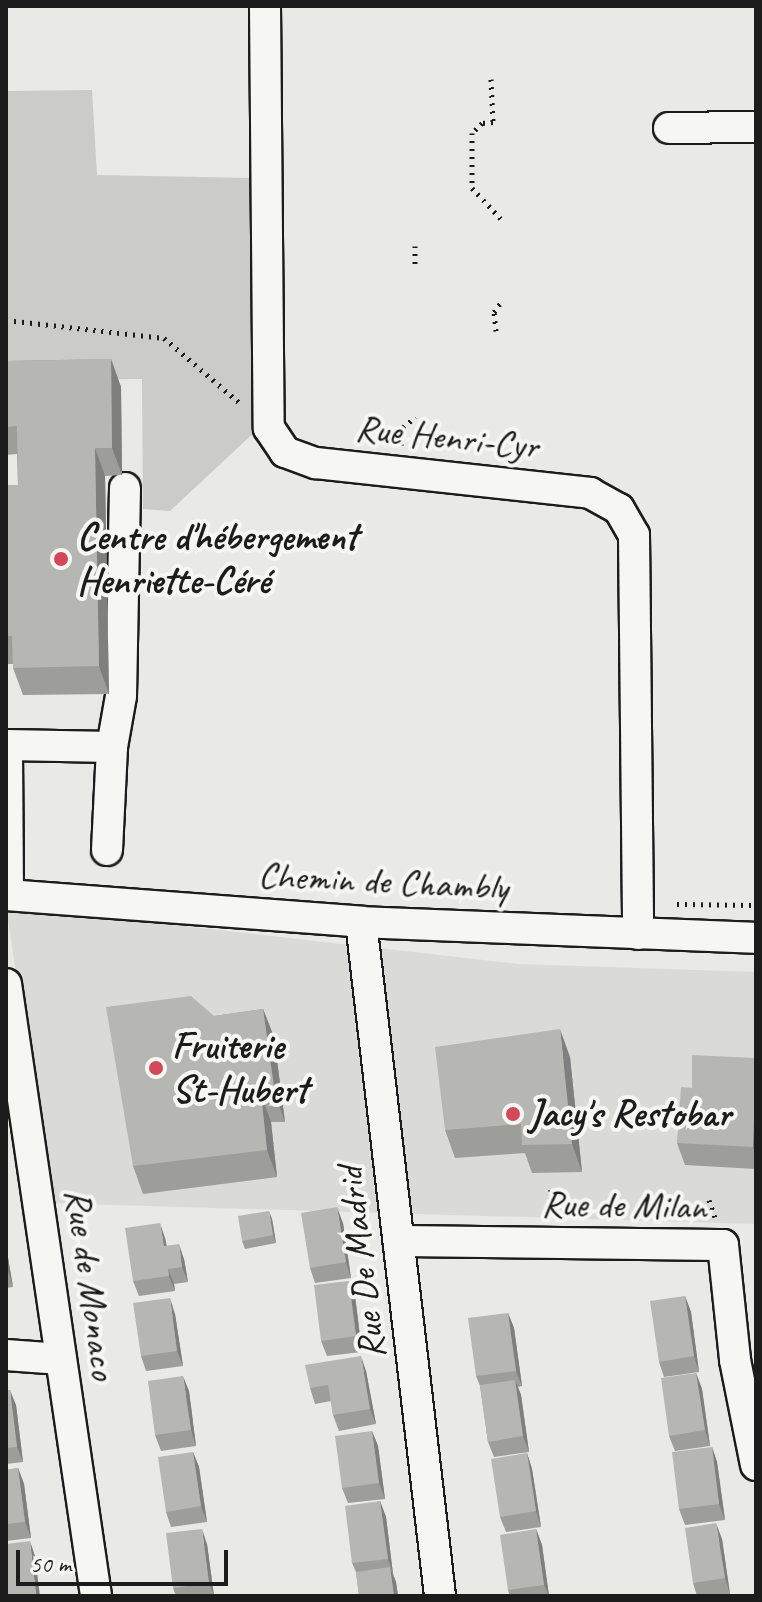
<!DOCTYPE html>
<meta charset="utf-8">
<style>
body{margin:0}
#map{position:relative;width:762px;height:1602px;overflow:hidden;background:#e9e9e5;font-family:Caveat,sans-serif}
div>[style]{position:absolute}
.built>*{inset:0;background:#dadad6}
.green>*{inset:0;background:#cbcbc7}
.path>*{height:5px;margin-top:-2.5px;transform-origin:0;background:repeating-linear-gradient(90deg,#1c1c1c 0 2px,transparent 0 8px)}
.roads{filter:drop-shadow(2px 0 #1c1c1c) drop-shadow(-2px 0 #1c1c1c) drop-shadow(0 2px #1c1c1c) drop-shadow(0 -2px #1c1c1c)}
.minor>*{height:30px;margin:-15px;padding:0 15px;transform-origin:15px;border-radius:15px;background:#f6f6f2}
.wall>*{inset:0;background:#9d9d9a}
.shaded-wall>*{inset:0;background:#7f7f7d}
.building>*{inset:0;background:#b6b6b3}
.dots>*{width:22px;height:22px;translate:-50% -50%;box-sizing:border-box;border:4px solid #f6f6f2;border-radius:50%}
span{translate:-50% -50%;white-space:nowrap;text-align:center;line-height:1.15;-webkit-text-stroke:8px #f6f6f2;paint-order:stroke}
.street-label{font-size:38px;color:#1c1c1c}
.poi-label{font-size:38px;color:#1c1c1c;font-weight:700}
.left{translate:0 -50%;text-align:left}
.frame{position:absolute;inset:0;border:8px solid #1c1c1c;pointer-events:none}
.scale{position:absolute;left:16px;top:1550px;width:212px;height:36px;box-sizing:border-box;border:4px solid #1c1c1c;border-top:0;padding-left:10px;font-size:24px;line-height:28px;white-space:nowrap;color:#1c1c1c;-webkit-text-stroke:6px #f6f6f2;paint-order:stroke}
</style>
<div id="map">
<div class="built">
<div style="clip-path:polygon(6px 906px,519px 964px,756px 972px,756px 1224px,50px 1203px)"></div>
</div>
<div class="green">
<div style="clip-path:polygon(92px 90px,97px 175px,252px 178px,260px 427px,170px 511px,143px 509px,142px 379px,6px 380px,6px 91px)"></div>
</div>
<div class="path">
<div style="left:491px;top:79px;width:43px;rotate:87.3deg"></div>
<div style="left:493px;top:122px;width:11px;rotate:175deg"></div>
<div style="left:482px;top:123px;width:14px;rotate:135deg"></div>
<div style="left:472px;top:133px;width:55px;rotate:90deg"></div>
<div style="left:472px;top:188px;width:45px;rotate:46.8deg"></div>
<div style="left:415px;top:246px;width:22px;rotate:90deg"></div>
<div style="left:6px;top:320px;width:159px;rotate:6.5deg"></div>
<div style="left:164px;top:338px;width:101px;rotate:40.6deg"></div>
<div style="left:496px;top:331px;width:19px;rotate:-96deg"></div>
<div style="left:494px;top:312px;width:14px;rotate:-54deg"></div>
<div style="left:401px;top:445px;width:18px;rotate:-84deg"></div>
<div style="left:403px;top:427px;width:16px;rotate:-38deg"></div>
<div style="left:677px;top:904px;width:79px;rotate:0.7deg"></div>
<div style="left:709px;top:1200px;width:18px;rotate:71deg"></div>
<div style="left:550px;top:1216px;width:31px;rotate:-88deg"></div>
</div>
<div class="roads">
<div class="minor">
<div style="left:265px;top:6px;width:422px;rotate:89.5deg"></div>
<div style="left:269px;top:428px;width:29px;rotate:56deg"></div>
<div style="left:285px;top:452px;width:33px;rotate:20deg"></div>
<div style="left:316px;top:463px;width:276px;rotate:6.2deg"></div>
<div style="left:590px;top:493px;width:33px;rotate:29deg"></div>
<div style="left:619px;top:509px;width:30px;rotate:60deg"></div>
<div style="left:634px;top:535px;width:399px;rotate:89.4deg"></div>
<div style="left:669px;top:128px;width:87px;rotate:-0.7deg"></div>
<div style="left:107px;top:850px;width:103px;rotate:-87.2deg"></div>
<div style="left:6px;top:895px;width:356px;rotate:4.3deg"></div>
<div style="left:361px;top:922px;width:395px;rotate:2.3deg"></div>
<div style="left:8px;top:895px;width:150px;rotate:-90.4deg"></div>
<div style="left:7px;top:745px;width:105px;rotate:1.1deg"></div>
<div style="left:112px;top:747px;width:52px;rotate:-80deg"></div>
<div style="left:121px;top:696px;width:208px;rotate:-88.9deg"></div>
<div style="left:361px;top:922px;width:679px;rotate:83.31deg"></div>
<div style="left:6px;top:984px;width:619px;rotate:81.63deg"></div>
<div style="left:399px;top:1241px;width:324px;rotate:0.7deg"></div>
<div style="left:723px;top:1245px;width:116px;rotate:84deg"></div>
<div style="left:735px;top:1360px;width:107px;rotate:78.7deg"></div>
<div style="left:6px;top:1355px;width:55px;rotate:4.2deg"></div>
</div>
</div>
<div class="wall">
<div style="clip-path:polygon(111px 359px,121px 387px,122px 475px,105px 476px,109px 694px,23px 695px,13px 668px,13px 664px,6px 664px,6px 485px,18px 485px,17px 454px,6px 455px,6px 361px)"></div>
<div style="clip-path:polygon(263px 1009px,274px 1037px,285px 1122px,271px 1122px,277px 1177px,143px 1194px,133px 1166px,214px 1016px)"></div>
<div style="clip-path:polygon(570px 1057px,582px 1172px,532px 1173px,525px 1153px,455px 1158px,445px 1130px)"></div>
<div style="clip-path:polygon(756px 1058px,756px 1169px,685px 1165px,677px 1143px)"></div>
<div style="clip-path:polygon(272px 1219px,276px 1243px,245px 1249px,242px 1241px)"></div>
<div style="clip-path:polygon(343px 1223px,351px 1278px,315px 1283px,310px 1268px)"></div>
<div style="clip-path:polygon(165px 1238px,167px 1246px,184px 1259px,188px 1282px,174px 1284px,175px 1291px,139px 1296px,133px 1281px)"></div>
<div style="clip-path:polygon(6px 1246px,13px 1287px,6px 1288px)"></div>
<div style="clip-path:polygon(349px 1281px,355px 1296px,362px 1352px,327px 1356px,321px 1341px)"></div>
<div style="clip-path:polygon(685px 1296px,691px 1312px,699px 1372px,664px 1377px,659px 1362px)"></div>
<div style="clip-path:polygon(508px 1313px,514px 1328px,522px 1386px,518px 1387px,521px 1395px,529px 1452px,494px 1457px,488px 1442px,480px 1386px,476px 1376px)"></div>
<div style="clip-path:polygon(175px 1314px,183px 1366px,146px 1371px,141px 1356px)"></div>
<div style="clip-path:polygon(366px 1371px,376px 1424px,339px 1431px,333px 1415px,331px 1401px,315px 1404px,310px 1388px)"></div>
<div style="clip-path:polygon(696px 1373px,702px 1389px,710px 1446px,675px 1451px,669px 1436px)"></div>
<div style="clip-path:polygon(6px 1390px,16px 1405px,23px 1462px,6px 1464px)"></div>
<div style="clip-path:polygon(189px 1391px,196px 1446px,161px 1451px,155px 1435px)"></div>
<div style="clip-path:polygon(372px 1431px,378px 1446px,385px 1499px,348px 1503px,342px 1488px)"></div>
<div style="clip-path:polygon(712px 1447px,717px 1462px,725px 1520px,685px 1525px,679px 1509px)"></div>
<div style="clip-path:polygon(193px 1452px,199px 1467px,207px 1522px,171px 1527px,166px 1512px)"></div>
<div style="clip-path:polygon(527px 1453px,532px 1469px,541px 1527px,506px 1532px,500px 1517px)"></div>
<div style="clip-path:polygon(18px 1468px,24px 1484px,31px 1538px,6px 1541px,6px 1470px)"></div>
<div style="clip-path:polygon(380px 1501px,386px 1517px,393px 1574px,396px 1582px,398px 1596px,359px 1596px,356px 1572px,352px 1563px)"></div>
<div style="clip-path:polygon(536px 1529px,542px 1545px,549px 1596px,510px 1596px,508px 1590px)"></div>
<div style="clip-path:polygon(722px 1539px,730px 1594px,727px 1594px,728px 1596px,697px 1596px,693px 1583px)"></div>
<div style="clip-path:polygon(207px 1544px,214px 1596px,176px 1596px,173px 1588px)"></div>
</div>
<div class="shaded-wall">
<div style="clip-path:polygon(111px 359px,121px 387px,122px 475px,112px 448px)"></div>
<div style="clip-path:polygon(95px 448px,105px 476px,109px 694px,99px 666px)"></div>
<div style="clip-path:polygon(263px 1009px,274px 1037px,285px 1122px,275px 1094px)"></div>
<div style="clip-path:polygon(560px 1029px,570px 1057px,582px 1172px,572px 1144px)"></div>
<div style="clip-path:polygon(756px 1058px,756px 1155px,753px 1147px)"></div>
<div style="clip-path:polygon(261px 1094px,271px 1122px,277px 1177px,267px 1150px)"></div>
<div style="clip-path:polygon(337px 1207px,343px 1223px,351px 1278px,346px 1262px)"></div>
<div style="clip-path:polygon(269px 1211px,272px 1219px,276px 1243px,273px 1235px)"></div>
<div style="clip-path:polygon(160px 1223px,165px 1238px,169px 1262px,164px 1246px)"></div>
<div style="clip-path:polygon(179px 1244px,184px 1259px,188px 1282px,182px 1267px)"></div>
<div style="clip-path:polygon(6px 1246px,13px 1287px,8px 1271px,6px 1261px)"></div>
<div style="clip-path:polygon(168px 1269px,174px 1284px,175px 1291px,169px 1276px)"></div>
<div style="clip-path:polygon(349px 1281px,355px 1296px,362px 1352px,356px 1336px)"></div>
<div style="clip-path:polygon(685px 1296px,691px 1312px,699px 1372px,694px 1356px)"></div>
<div style="clip-path:polygon(170px 1298px,175px 1314px,183px 1366px,177px 1351px)"></div>
<div style="clip-path:polygon(508px 1313px,514px 1328px,522px 1386px,516px 1371px)"></div>
<div style="clip-path:polygon(361px 1356px,366px 1371px,376px 1424px,370px 1409px)"></div>
<div style="clip-path:polygon(696px 1373px,702px 1389px,710px 1446px,705px 1430px)"></div>
<div style="clip-path:polygon(183px 1376px,189px 1391px,196px 1446px,191px 1430px)"></div>
<div style="clip-path:polygon(515px 1380px,521px 1395px,529px 1452px,523px 1436px)"></div>
<div style="clip-path:polygon(10px 1390px,16px 1405px,23px 1462px,17px 1447px)"></div>
<div style="clip-path:polygon(372px 1431px,378px 1446px,385px 1499px,379px 1483px)"></div>
<div style="clip-path:polygon(712px 1447px,717px 1462px,725px 1520px,719px 1504px)"></div>
<div style="clip-path:polygon(193px 1452px,199px 1467px,207px 1522px,201px 1506px)"></div>
<div style="clip-path:polygon(527px 1453px,532px 1469px,541px 1527px,536px 1511px)"></div>
<div style="clip-path:polygon(18px 1468px,24px 1484px,31px 1538px,25px 1522px)"></div>
<div style="clip-path:polygon(380px 1501px,386px 1517px,393px 1574px,388px 1559px)"></div>
<div style="clip-path:polygon(716px 1523px,722px 1539px,730px 1594px,725px 1578px)"></div>
<div style="clip-path:polygon(202px 1529px,207px 1544px,214px 1596px,209px 1583px)"></div>
<div style="clip-path:polygon(536px 1529px,542px 1545px,549px 1596px,544px 1585px)"></div>
<div style="clip-path:polygon(30px 1541px,35px 1556px,40px 1596px,37px 1596px,36px 1595px)"></div>
<div style="clip-path:polygon(390px 1567px,396px 1582px,398px 1596px,394px 1596px)"></div>
</div>
<div class="building">
<div style="clip-path:polygon(111px 359px,112px 448px,95px 448px,99px 666px,13px 668px,12px 636px,6px 636px,6px 485px,18px 485px,17px 426px,6px 427px,6px 361px)"></div>
<div style="clip-path:polygon(191px 996px,214px 1016px,263px 1009px,275px 1094px,261px 1094px,267px 1150px,133px 1166px,106px 1007px)"></div>
<div style="clip-path:polygon(560px 1029px,572px 1144px,522px 1145px,521px 1124px,445px 1130px,435px 1047px)"></div>
<div style="clip-path:polygon(692px 1055px,756px 1058px,753px 1147px,677px 1143px,681px 1087px,692px 1088px)"></div>
<div style="clip-path:polygon(337px 1207px,346px 1262px,310px 1268px,301px 1213px)"></div>
<div style="clip-path:polygon(269px 1211px,273px 1235px,242px 1241px,238px 1216px)"></div>
<div style="clip-path:polygon(160px 1223px,164px 1246px,179px 1244px,182px 1267px,168px 1269px,169px 1276px,133px 1281px,125px 1228px)"></div>
<div style="clip-path:polygon(349px 1281px,356px 1336px,321px 1341px,314px 1285px)"></div>
<div style="clip-path:polygon(685px 1296px,694px 1356px,659px 1362px,650px 1301px)"></div>
<div style="clip-path:polygon(170px 1298px,177px 1351px,141px 1356px,133px 1303px)"></div>
<div style="clip-path:polygon(508px 1313px,516px 1371px,476px 1376px,468px 1318px)"></div>
<div style="clip-path:polygon(361px 1356px,370px 1409px,333px 1415px,328px 1385px,310px 1388px,305px 1365px)"></div>
<div style="clip-path:polygon(696px 1373px,705px 1430px,669px 1436px,661px 1378px)"></div>
<div style="clip-path:polygon(183px 1376px,191px 1430px,155px 1435px,148px 1381px)"></div>
<div style="clip-path:polygon(515px 1380px,523px 1436px,488px 1442px,480px 1385px)"></div>
<div style="clip-path:polygon(6px 1390px,10px 1390px,17px 1447px,6px 1448px)"></div>
<div style="clip-path:polygon(372px 1431px,379px 1483px,342px 1488px,335px 1436px)"></div>
<div style="clip-path:polygon(712px 1447px,719px 1504px,679px 1509px,672px 1452px)"></div>
<div style="clip-path:polygon(193px 1452px,201px 1506px,166px 1512px,158px 1457px)"></div>
<div style="clip-path:polygon(527px 1453px,536px 1511px,500px 1517px,491px 1459px)"></div>
<div style="clip-path:polygon(18px 1468px,25px 1522px,6px 1524px,6px 1470px)"></div>
<div style="clip-path:polygon(380px 1501px,388px 1559px,352px 1563px,345px 1506px)"></div>
<div style="clip-path:polygon(716px 1523px,725px 1578px,693px 1583px,685px 1528px)"></div>
<div style="clip-path:polygon(202px 1529px,209px 1583px,173px 1588px,166px 1533px)"></div>
<div style="clip-path:polygon(536px 1529px,544px 1585px,508px 1590px,500px 1535px)"></div>
<div style="clip-path:polygon(30px 1541px,36px 1595px,6px 1596px,6px 1544px)"></div>
<div style="clip-path:polygon(390px 1567px,394px 1596px,359px 1596px,356px 1572px)"></div>
</div>
<div class="dots">
<div style="left:61px;top:559px;background:#d1495b"></div>
<div style="left:156px;top:1068px;background:#d1495b"></div>
<div style="left:513px;top:1114px;background:#d1495b"></div>
</div>
<div class="street-label">
<span style="left:447px;top:437px;rotate:6deg">Rue Henri-Cyr</span>
<span style="left:383px;top:881px;rotate:3deg">Chemin de Chambly</span>
<span style="left:624px;top:1205px;rotate:1deg">Rue de Milan</span>
<span style="left:361px;top:1263px;rotate:-97deg">Rue De Madrid</span>
<span style="left:91px;top:1284px;rotate:82deg">Rue de Monaco</span>
</div>
<div class="poi-label">
<span class="left" style="left:77px;top:559px">Centre d'hébergement<br>Henriette-Céré</span>
<span class="left" style="left:172px;top:1068px">Fruiterie<br>St-Hubert</span>
<span class="left" style="left:529px;top:1114px">Jacy's Restobar</span>
</div>
<div class="frame"></div>
<div class="scale">50 m</div>
</div>
